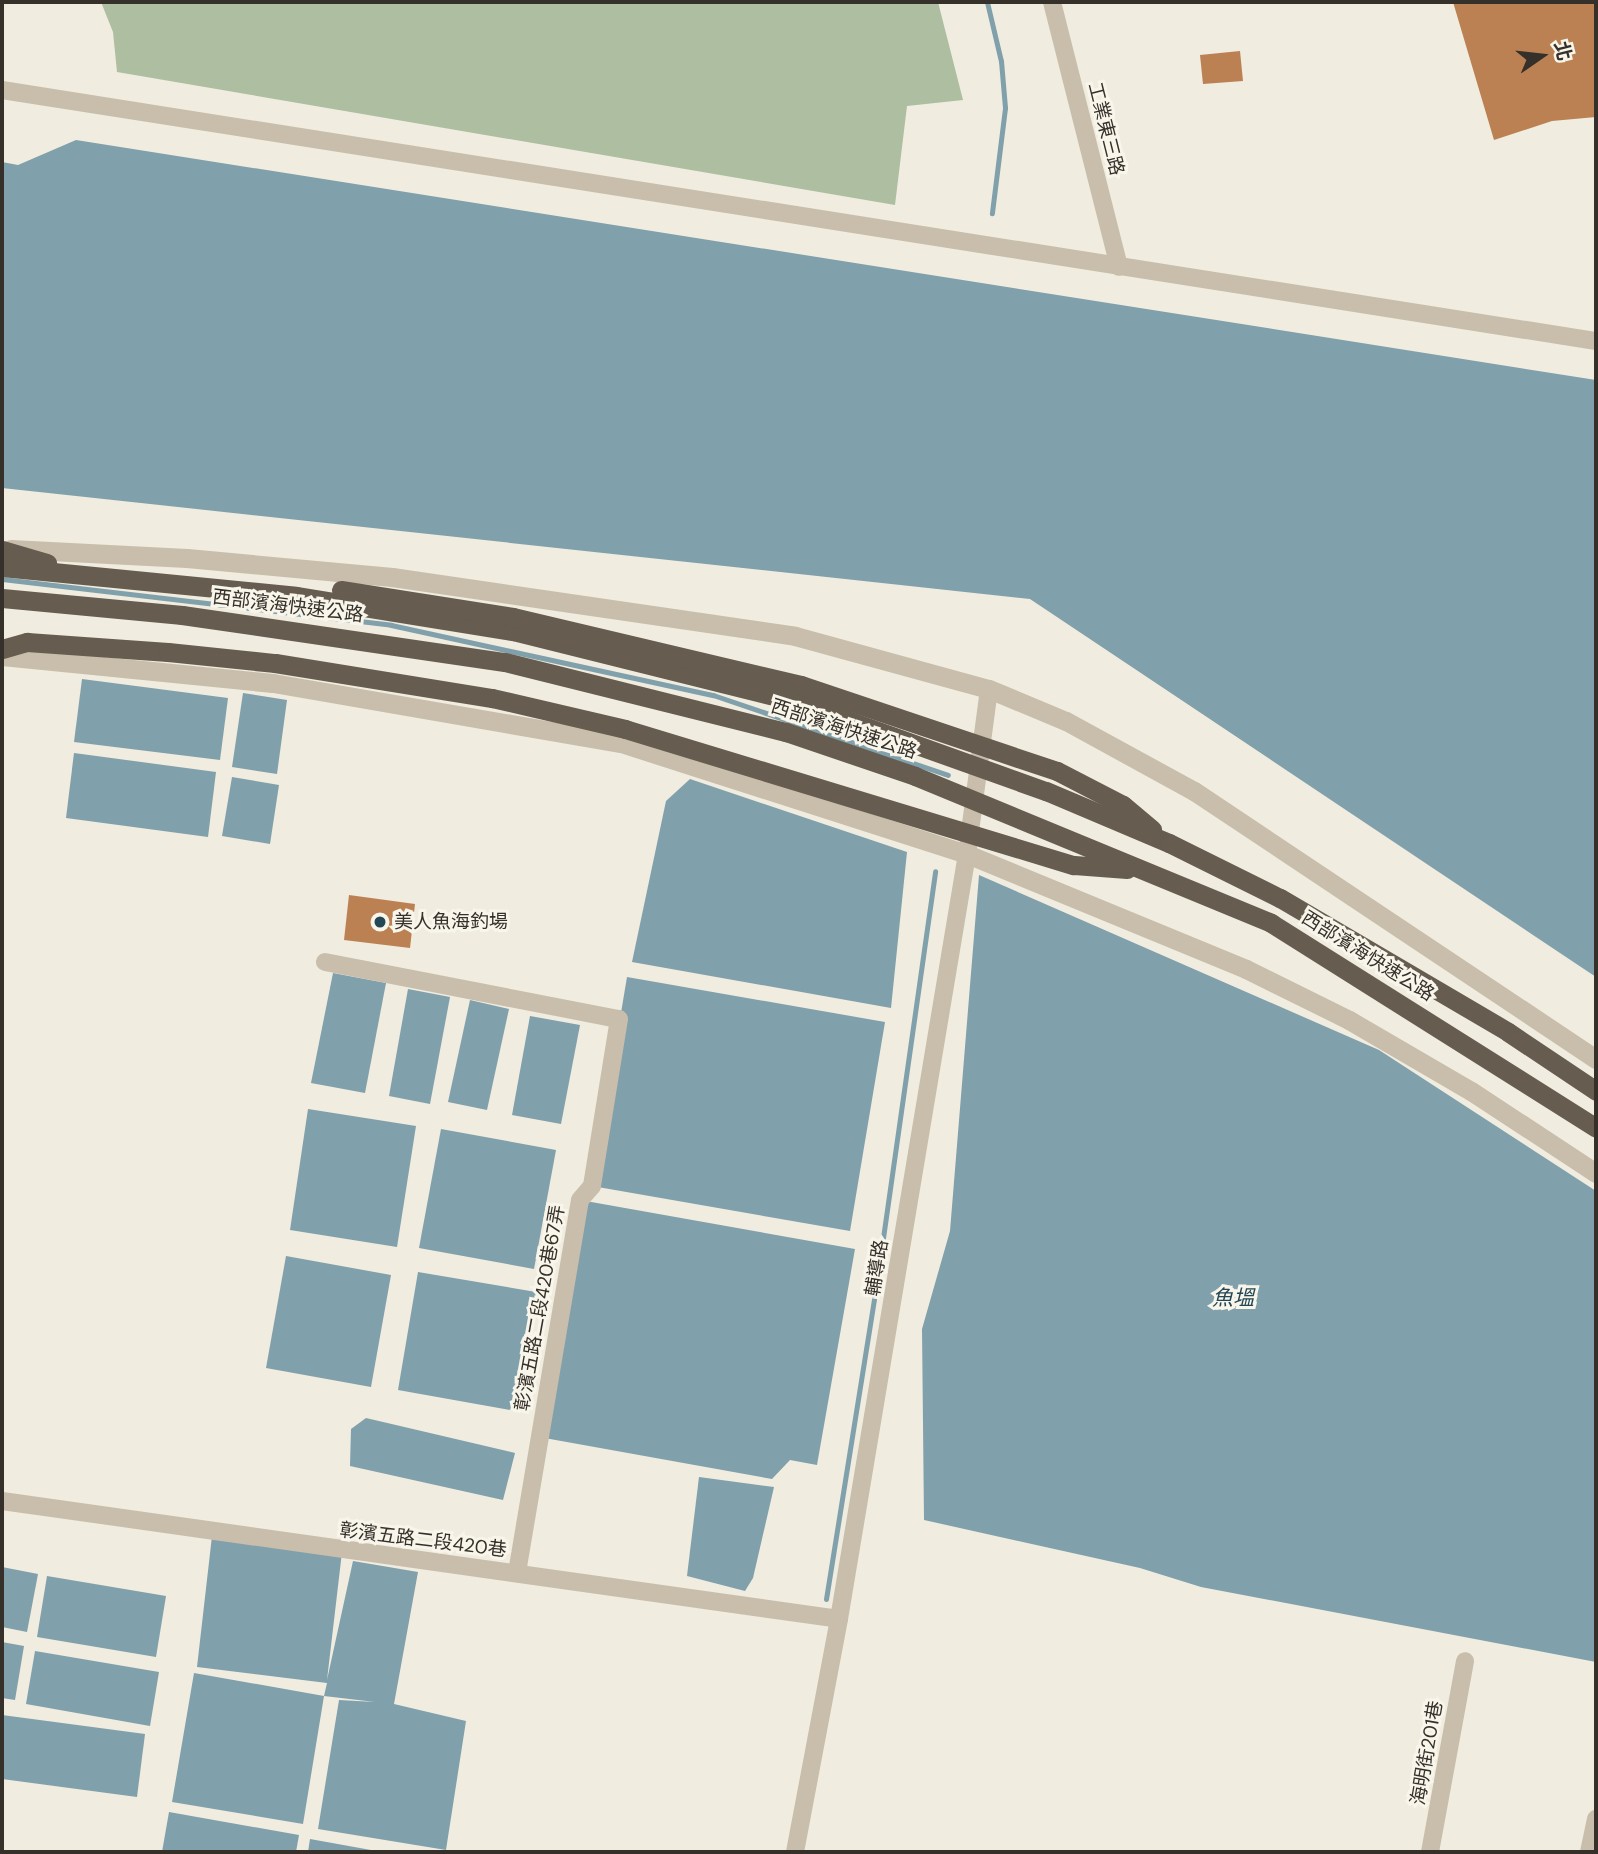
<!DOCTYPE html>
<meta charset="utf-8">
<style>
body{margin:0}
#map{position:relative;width:1598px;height:1854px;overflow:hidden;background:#f0ecdf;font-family:"DM Sans","Noto Sans TC",sans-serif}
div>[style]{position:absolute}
.green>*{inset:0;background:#aebea0}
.water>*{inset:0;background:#80a0ab}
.stream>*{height:5px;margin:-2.5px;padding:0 2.5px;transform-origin:2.5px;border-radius:2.5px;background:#80a0ab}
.building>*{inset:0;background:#bb8152}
.minor>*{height:18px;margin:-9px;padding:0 9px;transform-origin:9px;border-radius:9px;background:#c8beab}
.tertiary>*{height:19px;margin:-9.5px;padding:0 9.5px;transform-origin:9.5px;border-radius:9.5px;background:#c8beab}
.trunk-bridge>*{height:19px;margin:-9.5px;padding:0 9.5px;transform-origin:9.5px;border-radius:9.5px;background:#665c4f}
.dots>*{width:19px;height:19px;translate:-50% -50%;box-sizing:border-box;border:4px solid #f8f5eb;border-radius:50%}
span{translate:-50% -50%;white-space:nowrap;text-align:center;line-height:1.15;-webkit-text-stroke:6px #f8f5eb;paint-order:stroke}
.street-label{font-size:19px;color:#36302a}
.poi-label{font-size:19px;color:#36302a}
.left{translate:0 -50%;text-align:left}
.water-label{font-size:21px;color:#234754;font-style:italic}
.frame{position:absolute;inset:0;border:4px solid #36302a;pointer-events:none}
.north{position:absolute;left:1507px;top:21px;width:70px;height:70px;-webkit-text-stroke:5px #f8f5eb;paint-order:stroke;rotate:76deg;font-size:19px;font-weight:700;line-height:28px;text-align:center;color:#36302a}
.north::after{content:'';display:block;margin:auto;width:24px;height:32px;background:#36302a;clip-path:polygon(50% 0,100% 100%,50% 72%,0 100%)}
</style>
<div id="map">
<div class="green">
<div style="clip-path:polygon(101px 2px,938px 2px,963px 100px,907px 106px,895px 205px,117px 72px,113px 32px)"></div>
</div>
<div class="water">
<div style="clip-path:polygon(76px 140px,1596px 380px,1596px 977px,1030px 599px,2px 488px,2px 162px,18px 165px)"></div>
<div style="clip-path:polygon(82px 679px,228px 698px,220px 760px,74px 742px)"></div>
<div style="clip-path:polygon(243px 693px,287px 700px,277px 774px,232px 767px)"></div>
<div style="clip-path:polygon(74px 753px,216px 772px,208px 837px,66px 818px)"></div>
<div style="clip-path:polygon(232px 777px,279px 785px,270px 844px,222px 836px)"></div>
<div style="clip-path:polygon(690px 779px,907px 852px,891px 1008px,632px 962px,666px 801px)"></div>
<div style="clip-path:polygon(979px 875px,1379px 1050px,1596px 1191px,1596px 1662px,1201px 1587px,1140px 1568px,924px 1520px,922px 1329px,950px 1231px)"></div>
<div style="clip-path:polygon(333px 973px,386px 983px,365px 1093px,311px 1083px)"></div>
<div style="clip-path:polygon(627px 977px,885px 1022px,850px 1231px,592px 1186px)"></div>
<div style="clip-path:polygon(408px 989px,450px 997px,430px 1104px,389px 1096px)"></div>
<div style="clip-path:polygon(470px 1000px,509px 1009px,487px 1110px,448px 1102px)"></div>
<div style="clip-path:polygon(530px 1016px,580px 1025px,561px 1124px,512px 1115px)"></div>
<div style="clip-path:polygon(308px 1109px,416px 1126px,397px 1247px,290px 1230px)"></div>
<div style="clip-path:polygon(441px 1129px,556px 1150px,534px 1269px,419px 1248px)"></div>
<div style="clip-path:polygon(580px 1200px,855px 1249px,817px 1465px,790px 1460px,772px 1479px,539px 1437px)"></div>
<div style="clip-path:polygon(286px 1256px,391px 1275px,371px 1387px,266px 1368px)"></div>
<div style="clip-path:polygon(418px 1272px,536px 1292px,516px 1411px,398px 1390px)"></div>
<div style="clip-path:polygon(366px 1418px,515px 1453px,503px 1500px,350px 1466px,351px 1429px)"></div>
<div style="clip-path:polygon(699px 1477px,774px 1487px,753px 1578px,745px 1591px,687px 1576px)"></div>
<div style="clip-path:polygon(212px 1536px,342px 1552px,327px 1680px,353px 1561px,418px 1572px,394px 1704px,466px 1721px,446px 1850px,318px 1829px,339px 1700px,375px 1702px,324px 1696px,303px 1824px,172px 1802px,194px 1673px,324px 1696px,327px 1683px,197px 1667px)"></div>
<div style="clip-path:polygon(2px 1567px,38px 1574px,27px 1632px,2px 1627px)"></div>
<div style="clip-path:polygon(47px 1576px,166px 1596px,156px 1657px,37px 1637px)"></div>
<div style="clip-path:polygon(2px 1642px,24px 1646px,15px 1700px,2px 1698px)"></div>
<div style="clip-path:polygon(35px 1651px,159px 1672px,150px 1726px,26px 1704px)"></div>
<div style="clip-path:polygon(2px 1715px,145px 1734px,137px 1797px,2px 1779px)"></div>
<div style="clip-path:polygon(169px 1812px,299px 1835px,296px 1852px,162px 1852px)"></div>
<div style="clip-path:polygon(310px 1839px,382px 1852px,308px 1852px)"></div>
</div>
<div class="stream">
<div style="left:987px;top:2px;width:61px;rotate:76.7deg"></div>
<div style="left:1001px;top:61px;width:47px;rotate:85.1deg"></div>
<div style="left:1005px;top:108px;width:106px;rotate:97.1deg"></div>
<div style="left:2px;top:579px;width:392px;rotate:6.7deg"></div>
<div style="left:391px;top:625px;width:330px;rotate:12.3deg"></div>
<div style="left:713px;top:695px;width:248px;rotate:18.8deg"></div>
<div style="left:826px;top:1599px;width:316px;rotate:-80.9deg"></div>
<div style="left:876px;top:1287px;width:420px;rotate:-81.9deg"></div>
</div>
<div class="building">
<div style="clip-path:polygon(1453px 2px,1596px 2px,1596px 117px,1552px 121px,1494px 140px)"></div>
<div style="clip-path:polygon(1240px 51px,1243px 81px,1203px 84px,1200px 55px)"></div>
<div style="clip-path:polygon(349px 895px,415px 904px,410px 948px,344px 940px)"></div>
</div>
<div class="minor">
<div style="left:1052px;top:2px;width:273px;rotate:75.8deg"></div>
<div style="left:2px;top:90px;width:1614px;rotate:8.95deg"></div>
<div style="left:325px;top:962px;width:299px;rotate:11deg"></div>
<div style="left:619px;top:1019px;width:169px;rotate:99.2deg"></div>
<div style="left:592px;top:1186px;width:18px;rotate:131deg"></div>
<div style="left:580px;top:1200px;width:378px;rotate:99.6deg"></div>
<div style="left:2px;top:1501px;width:845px;rotate:8.02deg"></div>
<div style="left:795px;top:1852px;width:237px;rotate:-79.3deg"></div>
<div style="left:839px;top:1619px;width:776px;rotate:-80.5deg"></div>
<div style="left:967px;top:854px;width:166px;rotate:-82.4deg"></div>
<div style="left:1430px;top:1852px;width:194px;rotate:-79.6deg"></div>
<div style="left:1589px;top:1852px;width:34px;rotate:-78deg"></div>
</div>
<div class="tertiary">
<div style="left:11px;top:549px;width:176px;rotate:2.9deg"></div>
<div style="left:187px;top:558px;width:206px;rotate:5.3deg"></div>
<div style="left:392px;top:577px;width:407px;rotate:8.3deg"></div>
<div style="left:795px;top:636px;width:201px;rotate:15.3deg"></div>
<div style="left:989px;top:689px;width:83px;rotate:22.6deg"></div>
<div style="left:1066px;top:721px;width:146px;rotate:28.7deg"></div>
<div style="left:1194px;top:791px;width:483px;rotate:33.7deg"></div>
<div style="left:2px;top:656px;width:272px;rotate:5.7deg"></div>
<div style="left:273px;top:683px;width:353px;rotate:9.8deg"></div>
<div style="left:621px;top:743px;width:363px;rotate:17.8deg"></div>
<div style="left:967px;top:854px;width:302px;rotate:22.4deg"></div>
<div style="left:1246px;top:969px;width:115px;rotate:26.3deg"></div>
<div style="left:1349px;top:1020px;width:141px;rotate:30.2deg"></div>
<div style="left:1471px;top:1091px;width:149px;rotate:33.3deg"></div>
</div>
<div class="trunk-bridge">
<div style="left:2px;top:550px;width:47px;rotate:16.1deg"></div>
<div style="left:2px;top:567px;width:295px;rotate:5.6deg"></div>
<div style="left:296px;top:596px;width:220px;rotate:9.2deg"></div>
<div style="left:513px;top:631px;width:290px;rotate:14deg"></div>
<div style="left:794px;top:701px;width:268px;rotate:19.7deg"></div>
<div style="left:1046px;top:791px;width:134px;rotate:22.9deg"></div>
<div style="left:1169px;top:843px;width:124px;rotate:26.4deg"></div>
<div style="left:1280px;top:898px;width:264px;rotate:30.4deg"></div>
<div style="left:1508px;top:1032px;width:106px;rotate:33.8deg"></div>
<div style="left:341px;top:590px;width:174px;rotate:8.9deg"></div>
<div style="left:513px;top:617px;width:296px;rotate:13.3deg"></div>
<div style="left:801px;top:685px;width:270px;rotate:18.6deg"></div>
<div style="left:1057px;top:771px;width:74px;rotate:27.3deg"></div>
<div style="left:1123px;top:805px;width:38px;rotate:40deg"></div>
<div style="left:2px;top:598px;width:181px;rotate:5.4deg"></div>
<div style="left:182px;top:615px;width:326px;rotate:8.3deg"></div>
<div style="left:505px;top:662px;width:290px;rotate:14deg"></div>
<div style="left:786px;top:732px;width:136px;rotate:18.8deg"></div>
<div style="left:915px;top:776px;width:385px;rotate:22.4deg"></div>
<div style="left:1271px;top:923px;width:384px;rotate:32.2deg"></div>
<div style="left:2px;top:649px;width:26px;rotate:-16deg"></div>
<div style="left:27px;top:642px;width:141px;rotate:4.1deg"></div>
<div style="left:168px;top:652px;width:108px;rotate:5.9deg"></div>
<div style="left:275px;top:663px;width:220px;rotate:9.2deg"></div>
<div style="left:492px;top:698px;width:137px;rotate:13.1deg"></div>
<div style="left:625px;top:729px;width:469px;rotate:16.9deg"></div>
<div style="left:1074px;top:865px;width:53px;rotate:4.3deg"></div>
</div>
<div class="dots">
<div style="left:380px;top:922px;background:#234754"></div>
</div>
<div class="street-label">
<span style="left:1106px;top:129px;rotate:76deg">工業東三路</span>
<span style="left:288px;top:606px;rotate:7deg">西部濱海快速公路</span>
<span style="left:844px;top:729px;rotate:18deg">西部濱海快速公路</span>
<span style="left:1368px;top:956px;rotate:32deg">西部濱海快速公路</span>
<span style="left:877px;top:1268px;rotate:-81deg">輔導路</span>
<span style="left:540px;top:1308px;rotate:-80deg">彰濱五路二段420巷67弄</span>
<span style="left:423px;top:1540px;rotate:7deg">彰濱五路二段420巷</span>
<span style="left:1427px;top:1753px;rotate:-80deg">海明街201巷</span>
</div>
<div class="poi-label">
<span class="left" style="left:394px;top:922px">美人魚海釣場</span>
</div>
<div class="water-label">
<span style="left:1233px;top:1298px">魚塭</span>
</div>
<div class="frame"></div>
<div class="north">北</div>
</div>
